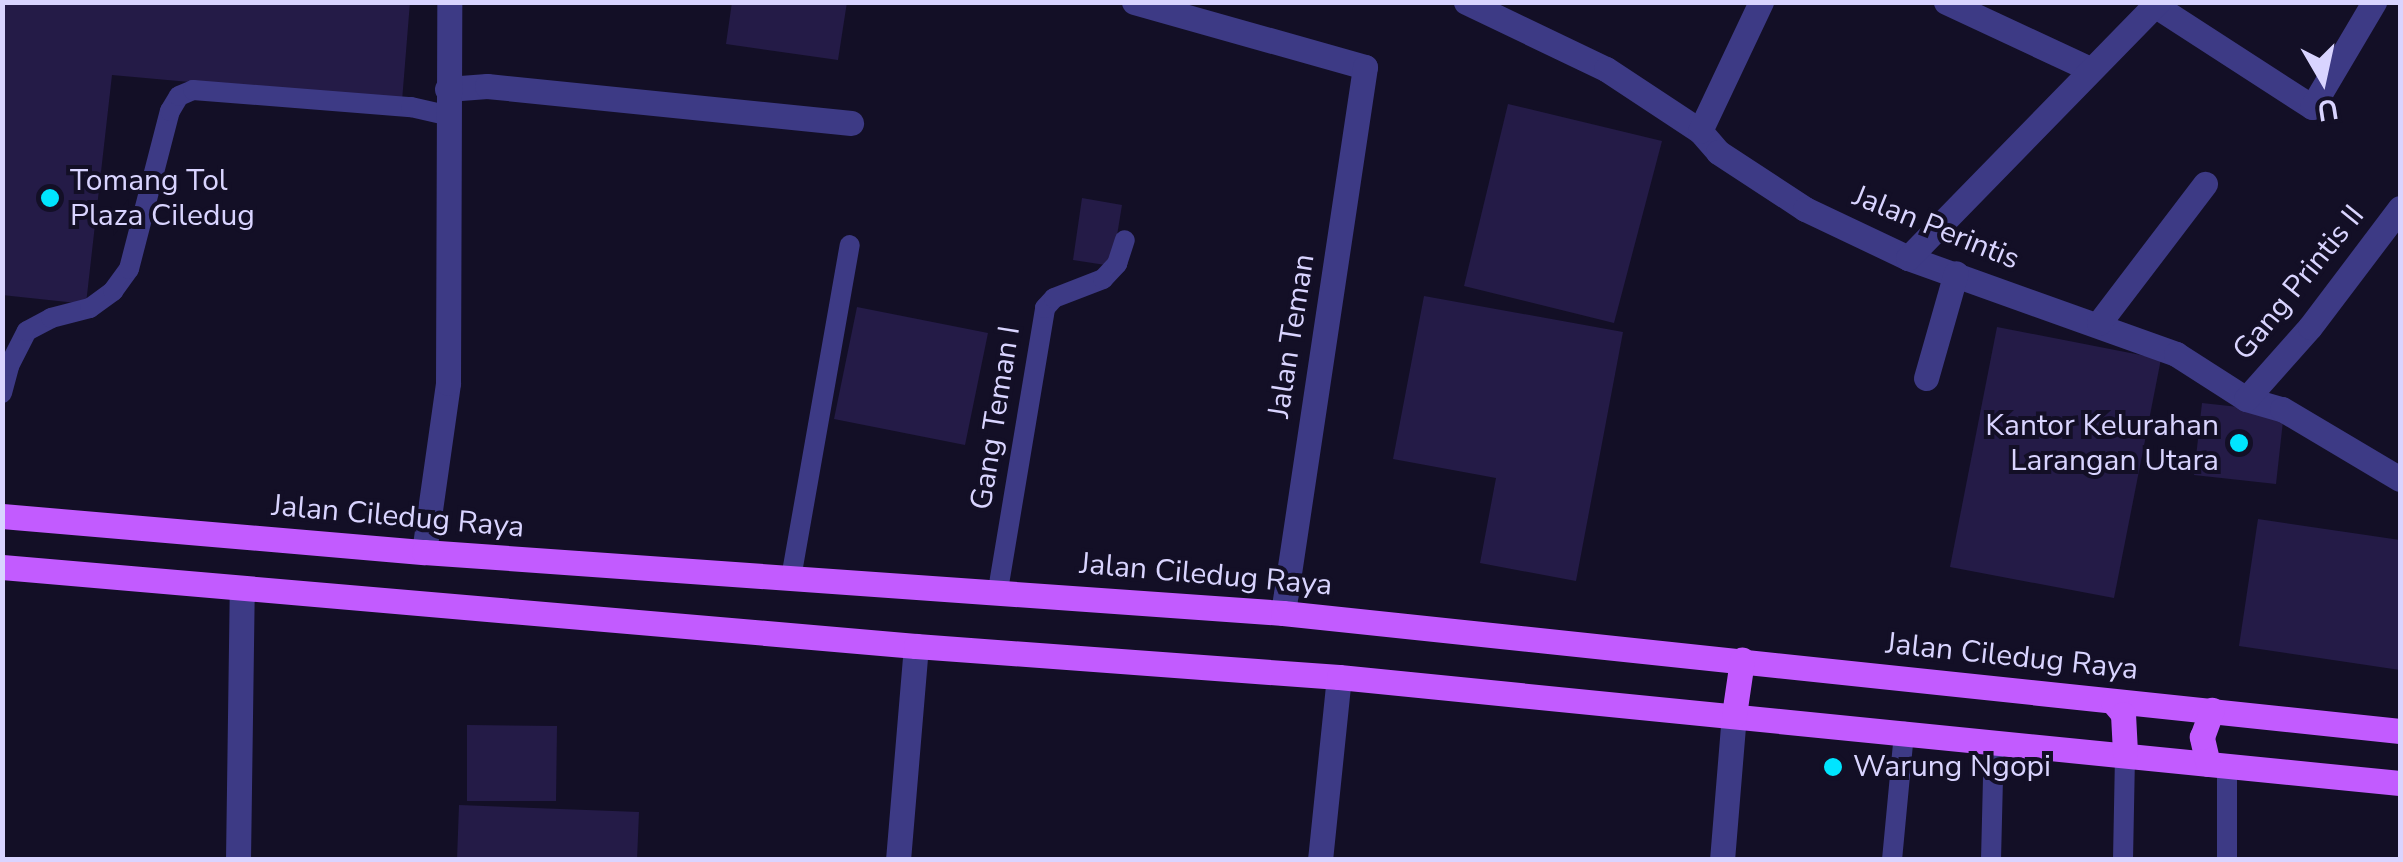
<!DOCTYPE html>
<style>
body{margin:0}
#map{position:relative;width:2403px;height:862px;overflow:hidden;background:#130f26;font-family:"Nunito Sans",sans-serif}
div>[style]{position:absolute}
.building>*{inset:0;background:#241b47}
.service>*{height:20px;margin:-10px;padding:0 10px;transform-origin:10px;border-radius:10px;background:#3d3a85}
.minor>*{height:25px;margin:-12.5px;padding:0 12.5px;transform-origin:12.5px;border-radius:12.5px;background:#3d3a85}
.tertiary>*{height:25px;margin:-12.5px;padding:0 12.5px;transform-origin:12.5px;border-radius:12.5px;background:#3d3a85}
.primary>*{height:25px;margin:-12.5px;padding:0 12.5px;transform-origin:12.5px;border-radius:12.5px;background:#c25bff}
.dots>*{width:28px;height:28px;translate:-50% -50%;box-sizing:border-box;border:5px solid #130f26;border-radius:50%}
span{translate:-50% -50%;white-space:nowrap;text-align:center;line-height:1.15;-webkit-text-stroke:8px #130f26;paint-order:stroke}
.poi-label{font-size:30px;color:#d9d4ff}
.left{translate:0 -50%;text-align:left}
.right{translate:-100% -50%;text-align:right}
.street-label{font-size:30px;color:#d9d4ff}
.frame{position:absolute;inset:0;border:5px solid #d9d4ff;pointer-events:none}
.north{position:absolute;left:2273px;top:30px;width:100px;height:100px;-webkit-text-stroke:8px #130f26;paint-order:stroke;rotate:171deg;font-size:28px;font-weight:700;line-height:40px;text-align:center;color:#d9d4ff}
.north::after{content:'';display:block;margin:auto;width:35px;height:45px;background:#d9d4ff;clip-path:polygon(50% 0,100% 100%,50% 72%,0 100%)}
</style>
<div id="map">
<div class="building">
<div style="clip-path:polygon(2px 2px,410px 2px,402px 101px,112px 75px,86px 304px,2px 295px)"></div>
<div style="clip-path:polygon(732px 2px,847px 2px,838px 60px,726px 44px)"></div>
<div style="clip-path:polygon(1508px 104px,1662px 141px,1614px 323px,1464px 286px)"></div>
<div style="clip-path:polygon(1082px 198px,1122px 205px,1112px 266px,1073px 260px)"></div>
<div style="clip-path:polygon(1424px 296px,1623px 332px,1576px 581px,1480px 563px,1496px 478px,1393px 459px)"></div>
<div style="clip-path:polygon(857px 307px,988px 333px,965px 445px,834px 419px)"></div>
<div style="clip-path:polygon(1997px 327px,2161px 359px,2114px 598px,1950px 567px)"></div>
<div style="clip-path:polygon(2202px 403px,2284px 412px,2276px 484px,2194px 475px)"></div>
<div style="clip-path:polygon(2258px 519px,2400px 540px,2400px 670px,2239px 646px)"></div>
<div style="clip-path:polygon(467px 725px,557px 726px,556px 801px,467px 801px)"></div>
<div style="clip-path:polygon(459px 805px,639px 812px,637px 860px,457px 860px)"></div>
</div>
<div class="service">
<div style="left:2px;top:393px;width:28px;rotate:-75deg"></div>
<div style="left:9px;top:366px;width:39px;rotate:-63deg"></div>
<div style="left:27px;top:331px;width:27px;rotate:-28deg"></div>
<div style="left:51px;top:318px;width:40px;rotate:-14.4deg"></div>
<div style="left:90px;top:308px;width:29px;rotate:-36deg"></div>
<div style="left:113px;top:291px;width:27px;rotate:-54deg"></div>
<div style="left:129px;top:269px;width:163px;rotate:-75.5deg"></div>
<div style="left:170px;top:111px;width:17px;rotate:-59deg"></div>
<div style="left:179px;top:96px;width:15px;rotate:-23deg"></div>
<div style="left:193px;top:90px;width:219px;rotate:4.5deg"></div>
<div style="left:411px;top:107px;width:37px;rotate:13deg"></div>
<div style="left:791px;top:578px;width:338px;rotate:-80deg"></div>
<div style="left:998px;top:590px;width:286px;rotate:-80.5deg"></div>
<div style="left:1045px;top:308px;width:13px;rotate:-48deg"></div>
<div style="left:1054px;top:298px;width:53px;rotate:-21.2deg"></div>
<div style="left:1103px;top:279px;width:21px;rotate:-47deg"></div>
<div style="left:1117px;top:264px;width:25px;rotate:-72deg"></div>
<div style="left:1892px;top:860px;width:129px;rotate:-84.6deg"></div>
<div style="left:1991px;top:860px;width:119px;rotate:-88.6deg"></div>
<div style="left:2123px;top:860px;width:107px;rotate:-88.9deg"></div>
<div style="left:2227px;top:860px;width:93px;rotate:-90deg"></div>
</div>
<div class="minor">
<div style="left:1134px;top:2px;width:240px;rotate:15.7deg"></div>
<div style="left:1365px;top:67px;width:552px;rotate:98.54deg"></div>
<div style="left:1466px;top:2px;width:155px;rotate:25.6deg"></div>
<div style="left:1606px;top:69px;width:113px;rotate:33.4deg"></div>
<div style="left:1700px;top:131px;width:28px;rotate:49deg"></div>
<div style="left:1718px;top:152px;width:104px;rotate:33.2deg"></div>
<div style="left:1805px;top:209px;width:114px;rotate:25.4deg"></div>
<div style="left:1908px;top:258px;width:285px;rotate:19.7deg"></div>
<div style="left:2176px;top:354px;width:83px;rotate:32.7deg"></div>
<div style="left:2246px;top:399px;width:37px;rotate:16deg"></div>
<div style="left:2282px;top:409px;width:137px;rotate:30.7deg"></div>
<div style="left:1946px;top:2px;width:159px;rotate:25deg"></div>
<div style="left:2156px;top:6px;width:186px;rotate:32.9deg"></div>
<div style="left:2312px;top:107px;width:122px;rotate:-59.4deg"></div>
<div style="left:447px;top:89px;width:40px;rotate:-4.3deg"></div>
<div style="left:487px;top:86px;width:366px;rotate:5.8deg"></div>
<div style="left:1700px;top:131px;width:143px;rotate:-64.7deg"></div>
<div style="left:1908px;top:258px;width:358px;rotate:-45.7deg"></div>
<div style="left:2099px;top:323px;width:175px;rotate:-52.7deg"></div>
<div style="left:1926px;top:378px;width:109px;rotate:-74.1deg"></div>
<div style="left:2246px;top:399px;width:96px;rotate:-48.4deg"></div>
<div style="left:2310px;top:327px;width:149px;rotate:-52.9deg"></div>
<div style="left:238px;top:860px;width:271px;rotate:-89.2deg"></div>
<div style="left:1320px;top:860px;width:184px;rotate:-84.1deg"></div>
<div style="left:1722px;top:860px;width:145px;rotate:-85.3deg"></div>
</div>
<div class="tertiary">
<div style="left:424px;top:552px;width:171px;rotate:-81.9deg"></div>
<div style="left:448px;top:383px;width:381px;rotate:-89.8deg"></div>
<div style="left:898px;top:860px;width:215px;rotate:-85.2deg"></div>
</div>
<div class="primary">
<div style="left:2px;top:516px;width:424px;rotate:4.9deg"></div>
<div style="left:424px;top:552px;width:861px;rotate:4.06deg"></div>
<div style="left:1283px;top:613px;width:1123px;rotate:6.03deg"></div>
<div style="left:2px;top:567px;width:917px;rotate:4.94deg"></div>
<div style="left:916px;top:646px;width:424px;rotate:4.2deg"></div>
<div style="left:1339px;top:677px;width:1066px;rotate:5.71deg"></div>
<div style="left:2113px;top:702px;width:16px;rotate:50deg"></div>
<div style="left:2123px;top:714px;width:39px;rotate:87deg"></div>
<div style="left:1734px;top:715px;width:56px;rotate:-81.7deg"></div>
<div style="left:2208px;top:764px;width:28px;rotate:-103deg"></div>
<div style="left:2202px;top:737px;width:29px;rotate:-70deg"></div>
</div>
<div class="dots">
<div style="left:50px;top:198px;background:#00e5ff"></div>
<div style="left:2239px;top:443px;background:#00e5ff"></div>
<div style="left:1833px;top:767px;background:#00e5ff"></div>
</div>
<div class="poi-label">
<span class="left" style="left:70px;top:198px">Tomang Tol<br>Plaza Ciledug</span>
<span class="right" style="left:2219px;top:443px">Kantor Kelurahan<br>Larangan Utara</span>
<span class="left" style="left:1853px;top:767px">Warung Ngopi</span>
</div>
<div class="street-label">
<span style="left:1936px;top:228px;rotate:22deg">Jalan Perintis</span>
<span style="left:2299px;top:283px;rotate:-51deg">Gang Printis II</span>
<span style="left:1292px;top:336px;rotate:-81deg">Jalan Teman</span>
<span style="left:996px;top:418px;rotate:-81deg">Gang Teman I</span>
<span style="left:398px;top:517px;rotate:5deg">Jalan Ciledug Raya</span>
<span style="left:1206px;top:575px;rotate:5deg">Jalan Ciledug Raya</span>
<span style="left:2012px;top:657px;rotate:6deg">Jalan Ciledug Raya</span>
</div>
<div class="frame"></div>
<div class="north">U</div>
</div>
